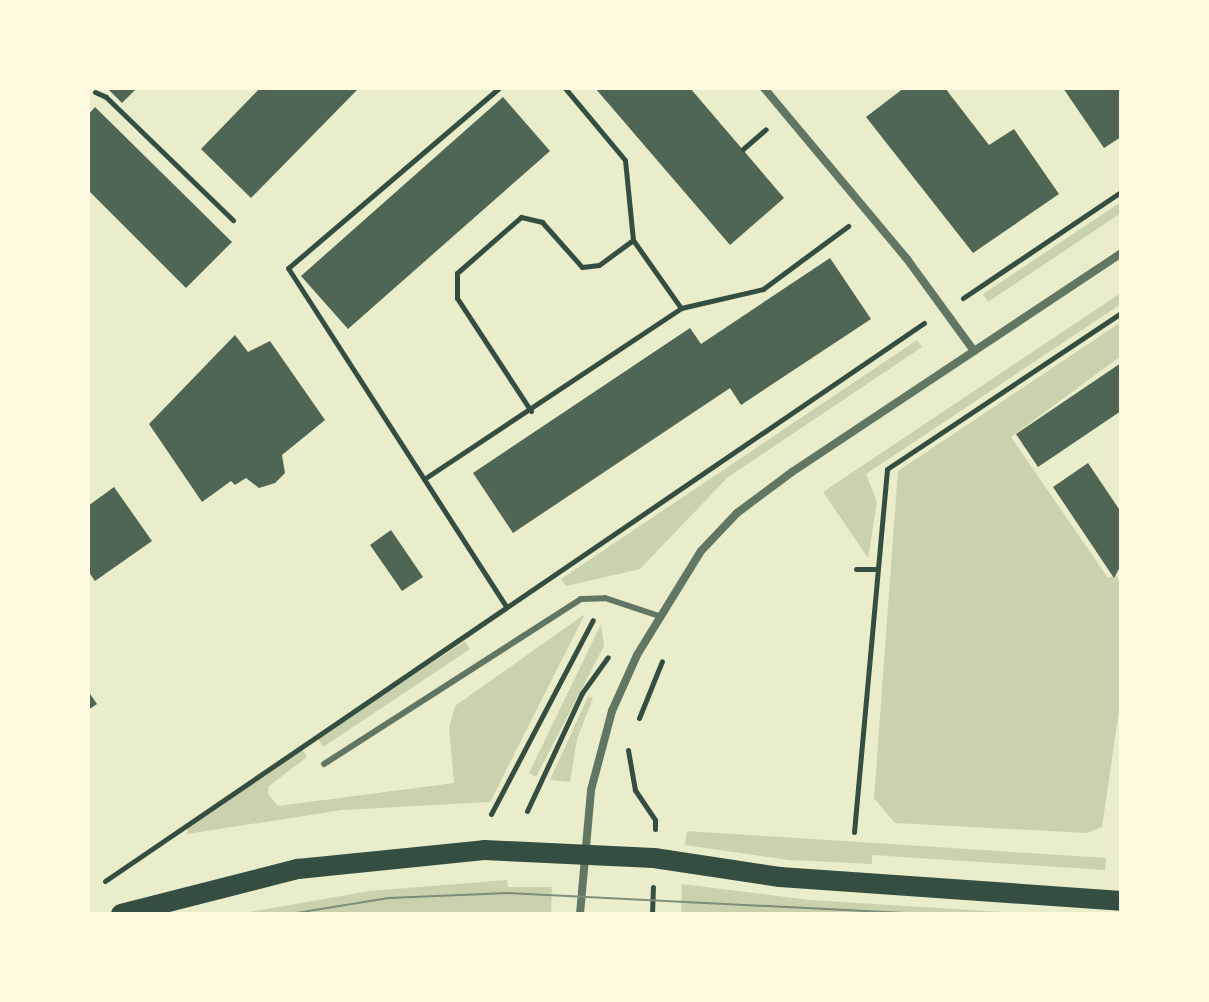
<!DOCTYPE html>
<style>
body{margin:0}
#map{position:relative;width:1209px;height:1002px;overflow:hidden;background:#e9edc9;font-family:"Public Sans",sans-serif}
div>[style]{position:absolute}
.green>*{inset:0;background:#cad2ad}
.building>*{inset:0;background:#4f6655}
.path>*{height:5px;margin:-2.5px;padding:0 2.5px;transform-origin:2.5px;border-radius:2.5px;background:#344e41}
.service>*{height:6px;margin:-3px;padding:0 3px;transform-origin:3px;border-radius:3px;background:#617663}
.minor>*{height:8px;margin:-4px;padding:0 4px;transform-origin:4px;border-radius:4px;background:#617663}
.primary>*{height:20px;margin:-10px;padding:0 10px;transform-origin:10px;border-radius:10px;background:#344e41}
.tram>*{height:2px;margin:-1px;padding:0 1px;transform-origin:1px;border-radius:1px;background:#7c8e77}
span{translate:-50% -50%;white-space:nowrap;text-align:center;line-height:1.15;-webkit-text-stroke:7px #fefae0;paint-order:stroke}
.frame{position:absolute;inset:0;border:90px solid #fefae0;pointer-events:none}
</style>
<div id="map">
<div class="green">
<div style="clip-path:polygon(1121px 202px,1121px 213px,988px 302px,983px 294px)"></div>
<div style="clip-path:polygon(1121px 293px,1121px 304px,866px 474px,877px 502px,868px 558px,823px 492px)"></div>
<div style="clip-path:polygon(1121px 322px,1121px 356px,1011px 437px,1108px 578px,1116px 575px,1121px 586px,1121px 697px,1102px 827px,1087px 833px,895px 823px,874px 798px,898px 471px)"></div>
<div style="clip-path:polygon(917px 340px,922px 347px,728px 477px,640px 569px,566px 586px,561px 579px)"></div>
<div style="clip-path:polygon(585px 614px,490px 802px,342px 810px,187px 834px,188px 824px,302px 749px,307px 757px,269px 786px,268px 794px,278px 806px,454px 783px,449px 728px,455px 706px)"></div>
<div style="clip-path:polygon(601px 624px,604px 646px,536px 777px,529px 773px)"></div>
<div style="clip-path:polygon(465px 641px,470px 649px,323px 747px,318px 738px)"></div>
<div style="clip-path:polygon(588px 697px,593px 698px,577px 739px,570px 782px,550px 780px)"></div>
<div style="clip-path:polygon(687px 831px,1106px 858px,1105px 870px,872px 855px,872px 864px,789px 860px,685px 845px)"></div>
<div style="clip-path:polygon(507px 880px,508px 887px,552px 887px,551px 914px,239px 914px,369px 891px)"></div>
<div style="clip-path:polygon(682px 884px,810px 900px,1034px 914px,681px 914px)"></div>
</div>
<div class="building">
<div style="clip-path:polygon(107px 88px,137px 88px,122px 103px)"></div>
<div style="clip-path:polygon(260px 88px,359px 88px,251px 198px,201px 149px)"></div>
<div style="clip-path:polygon(595px 88px,690px 88px,784px 198px,730px 245px)"></div>
<div style="clip-path:polygon(904px 88px,945px 88px,989px 145px,1014px 129px,1059px 194px,973px 253px,866px 117px)"></div>
<div style="clip-path:polygon(1063px 88px,1121px 88px,1121px 137px,1104px 148px)"></div>
<div style="clip-path:polygon(503px 97px,550px 151px,348px 329px,301px 276px)"></div>
<div style="clip-path:polygon(95px 107px,232px 242px,186px 288px,88px 190px,88px 115px)"></div>
<div style="clip-path:polygon(830px 258px,871px 319px,741px 405px,730px 388px,513px 533px,473px 473px,690px 328px,701px 344px)"></div>
<div style="clip-path:polygon(235px 335px,248px 352px,270px 341px,325px 420px,282px 455px,285px 473px,275px 483px,259px 488px,246px 478px,235px 485px,231px 481px,202px 502px,149px 424px)"></div>
<div style="clip-path:polygon(1121px 363px,1121px 411px,1038px 467px,1016px 434px)"></div>
<div style="clip-path:polygon(1088px 463px,1121px 512px,1121px 565px,1114px 578px,1053px 487px)"></div>
<div style="clip-path:polygon(114px 487px,152px 541px,95px 581px,88px 571px,88px 506px)"></div>
<div style="clip-path:polygon(391px 530px,423px 577px,402px 591px,370px 545px)"></div>
<div style="clip-path:polygon(88px 691px,97px 704px,88px 710px)"></div>
</div>
<div class="path">
<div style="left:499px;top:88px;width:277px;rotate:139.5deg"></div>
<div style="left:288px;top:268px;width:402px;rotate:57.2deg"></div>
<div style="left:95px;top:92px;width:12px;rotate:24deg"></div>
<div style="left:106px;top:97px;width:177px;rotate:44.1deg"></div>
<div style="left:743px;top:149px;width:30px;rotate:-41deg"></div>
<div style="left:633px;top:240px;width:83px;rotate:54.8deg"></div>
<div style="left:963px;top:298px;width:190px;rotate:-33.9deg"></div>
<div style="left:531px;top:411px;width:135px;rotate:-123.2deg"></div>
<div style="left:457px;top:298px;width:25px;rotate:-90deg"></div>
<div style="left:457px;top:273px;width:85px;rotate:-41.2deg"></div>
<div style="left:521px;top:217px;width:22px;rotate:13deg"></div>
<div style="left:542px;top:222px;width:60px;rotate:48.4deg"></div>
<div style="left:582px;top:267px;width:17px;rotate:-7deg"></div>
<div style="left:599px;top:265px;width:42px;rotate:-36.3deg"></div>
<div style="left:633px;top:240px;width:80px;rotate:-95.7deg"></div>
<div style="left:625px;top:160px;width:94px;rotate:-129.8deg"></div>
<div style="left:424px;top:479px;width:309px;rotate:-33.6deg"></div>
<div style="left:681px;top:308px;width:84px;rotate:-13deg"></div>
<div style="left:763px;top:289px;width:106px;rotate:-36.5deg"></div>
<div style="left:856px;top:569px;width:19px"></div>
<div style="left:639px;top:718px;width:61px;rotate:-68deg"></div>
<div style="left:628px;top:750px;width:41px;rotate:80.1deg"></div>
<div style="left:635px;top:790px;width:36px;rotate:56deg"></div>
<div style="left:655px;top:820px;width:9px;rotate:90deg"></div>
<div style="left:527px;top:811px;width:130px;rotate:-65deg"></div>
<div style="left:582px;top:693px;width:44px;rotate:-54.2deg"></div>
<div style="left:491px;top:814px;width:219px;rotate:-62.3deg"></div>
<div style="left:854px;top:832px;width:364px;rotate:-84.8deg"></div>
<div style="left:887px;top:469px;width:281px;rotate:-33.7deg"></div>
<div style="left:105px;top:881px;width:991px;rotate:-34.27deg"></div>
<div style="left:652px;top:914px;width:27px;rotate:-88deg"></div>
</div>
<div class="service">
<div style="left:324px;top:764px;width:305px;rotate:-32.7deg"></div>
<div style="left:581px;top:599px;width:24px;rotate:-2deg"></div>
<div style="left:605px;top:598px;width:57px;rotate:18.4deg"></div>
</div>
<div class="minor">
<div style="left:764px;top:88px;width:223px;rotate:50.1deg"></div>
<div style="left:907px;top:259px;width:114px;rotate:53.9deg"></div>
<div style="left:580px;top:914px;width:124px;rotate:-84.9deg"></div>
<div style="left:591px;top:790px;width:82px;rotate:-75.1deg"></div>
<div style="left:612px;top:711px;width:61px;rotate:-65.9deg"></div>
<div style="left:637px;top:655px;width:122px;rotate:-58.4deg"></div>
<div style="left:701px;top:551px;width:52px;rotate:-46.5deg"></div>
<div style="left:737px;top:513px;width:69px;rotate:-36.7deg"></div>
<div style="left:792px;top:472px;width:395px;rotate:-33.6deg"></div>
</div>
<div class="primary">
<div style="left:121px;top:914px;width:183px;rotate:-14.3deg"></div>
<div style="left:298px;top:869px;width:187px;rotate:-5.8deg"></div>
<div style="left:484px;top:850px;width:170px;rotate:2.7deg"></div>
<div style="left:654px;top:858px;width:127px;rotate:8.6deg"></div>
<div style="left:780px;top:877px;width:342px;rotate:4deg"></div>
</div>
<div class="tram">
<div style="left:290px;top:914px;width:100px;rotate:-9.2deg"></div>
<div style="left:389px;top:898px;width:119px;rotate:-2.4deg"></div>
<div style="left:508px;top:893px;width:412px;rotate:2.9deg"></div>
<div style="left:405px;top:914px;width:257px"></div>
</div>
<div class="frame"></div>
</div>
